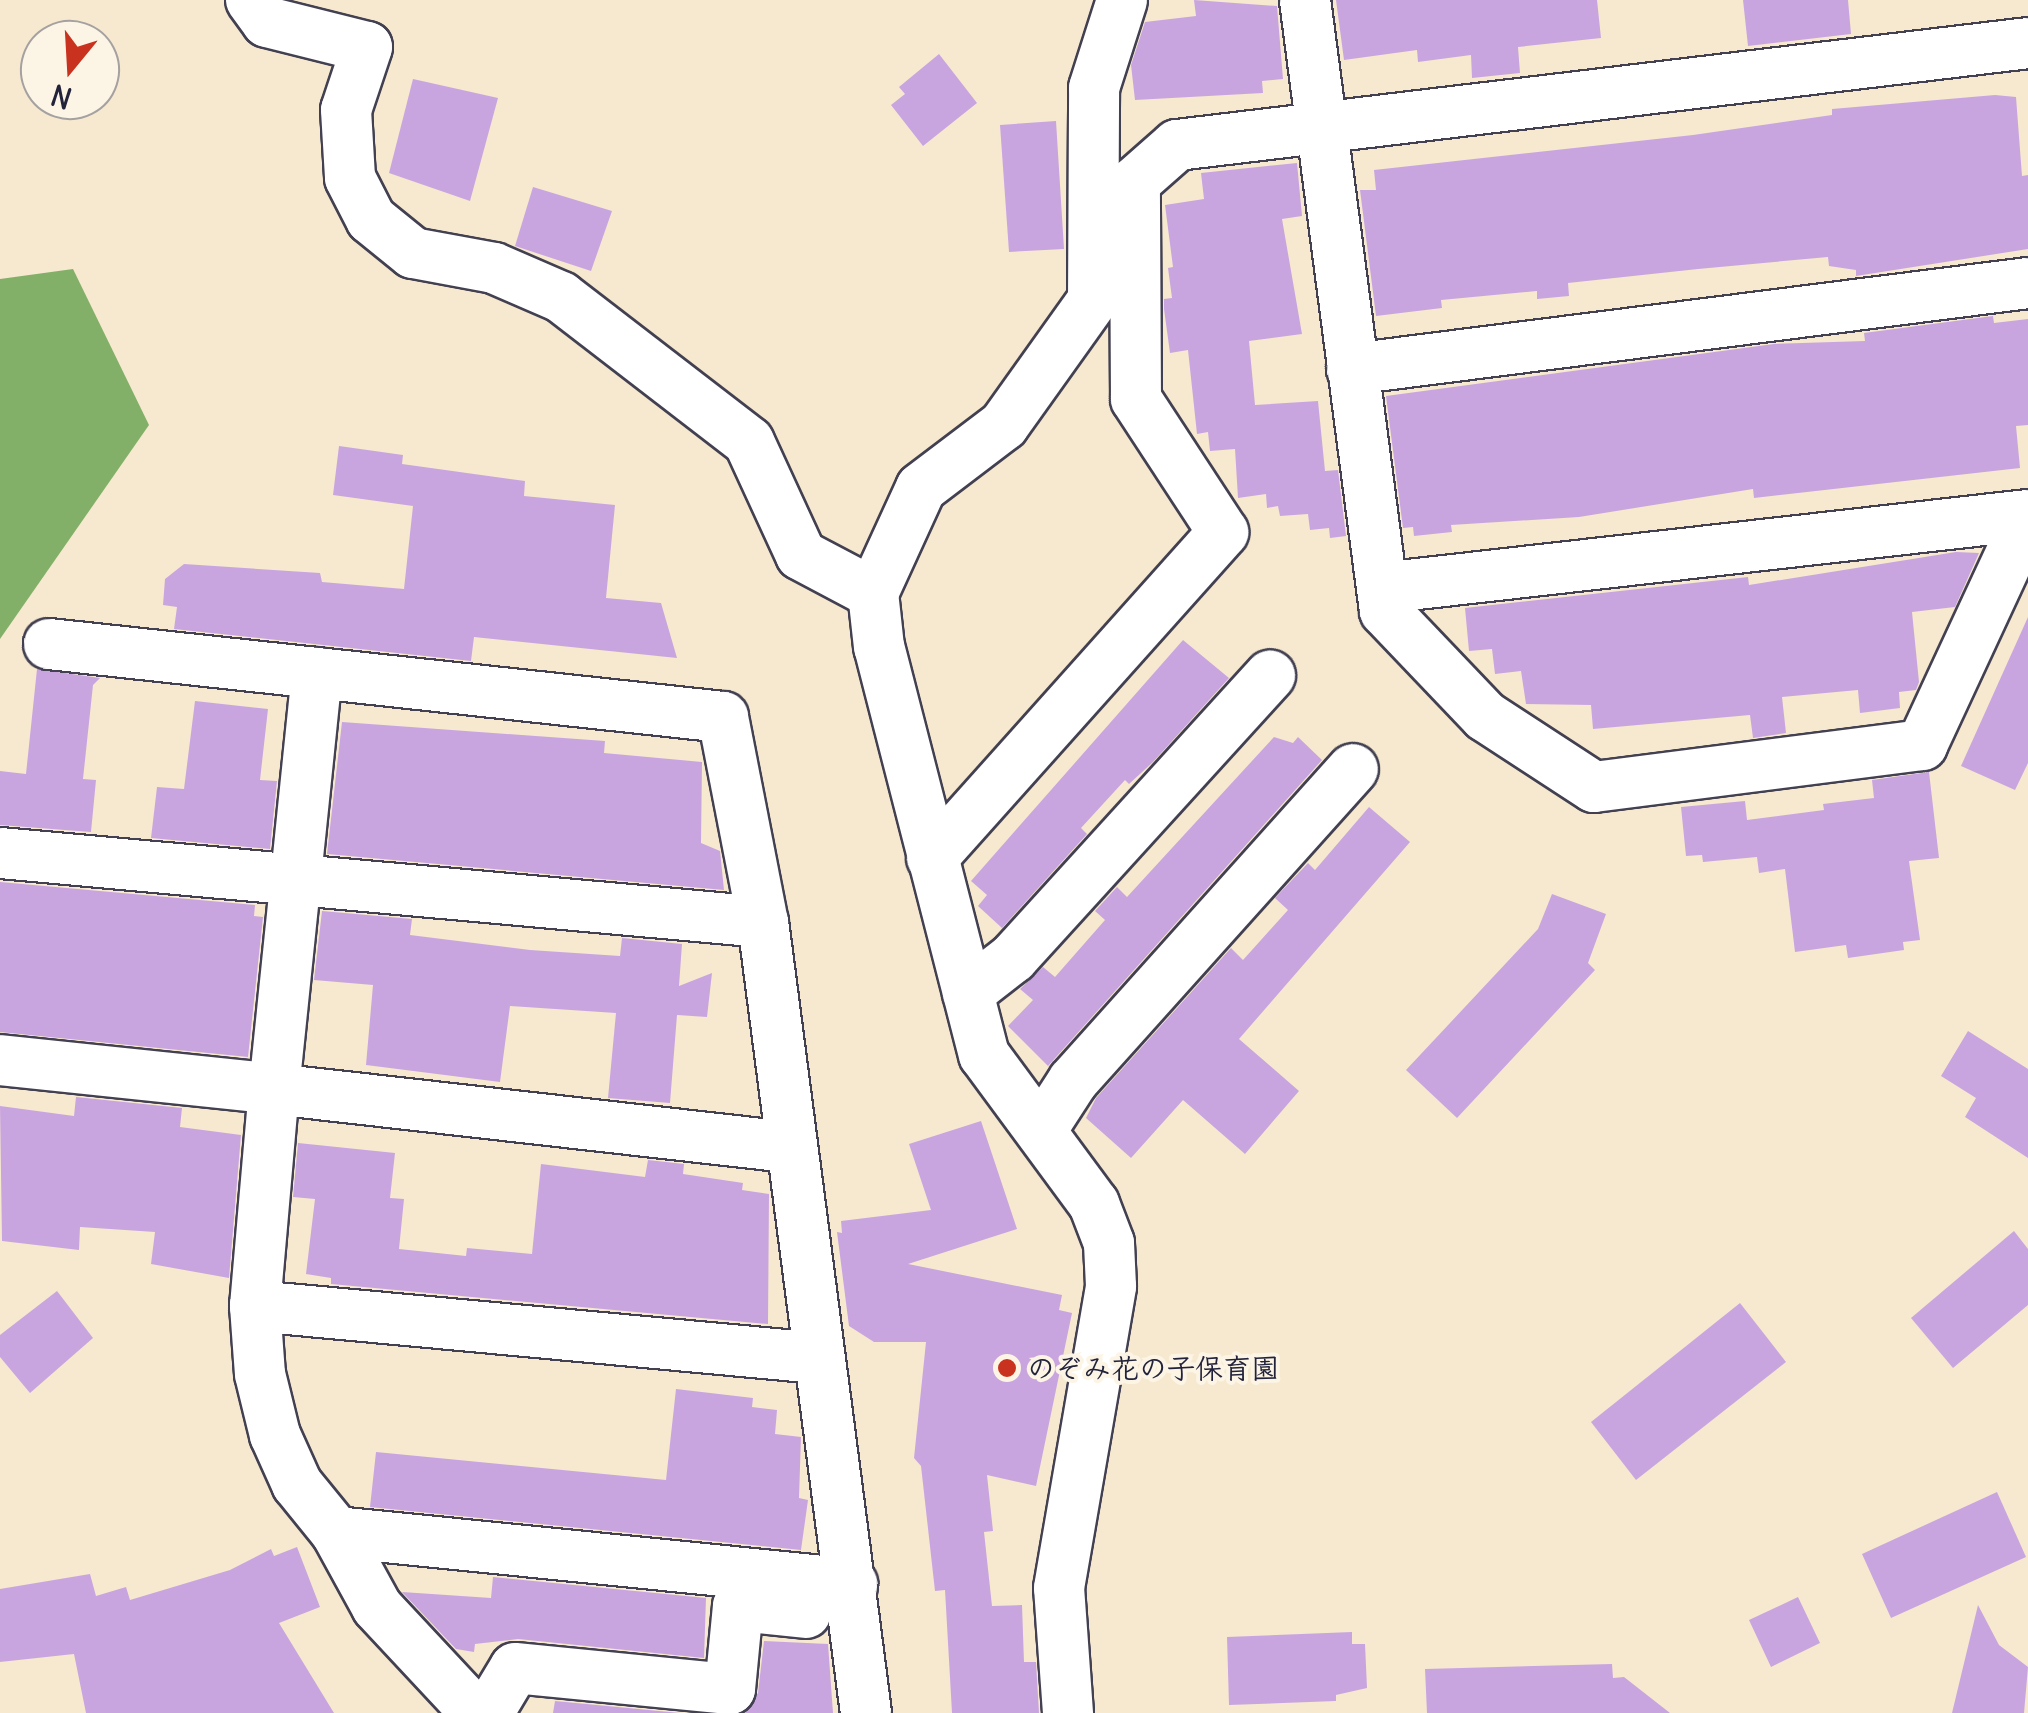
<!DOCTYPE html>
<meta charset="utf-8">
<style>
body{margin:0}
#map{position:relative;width:2028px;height:1713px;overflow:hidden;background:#f6e9d0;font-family:Delius,"Klee One",sans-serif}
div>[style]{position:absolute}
.forest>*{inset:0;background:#83b068}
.building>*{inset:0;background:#c9a5df}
.roads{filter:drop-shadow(2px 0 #424051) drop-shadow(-2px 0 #424051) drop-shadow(0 2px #424051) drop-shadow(0 -2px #424051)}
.minor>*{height:50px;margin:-25px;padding:0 25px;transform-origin:25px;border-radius:25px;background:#fff}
.dots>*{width:28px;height:28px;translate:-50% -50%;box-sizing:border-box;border:5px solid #fcf5e5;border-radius:50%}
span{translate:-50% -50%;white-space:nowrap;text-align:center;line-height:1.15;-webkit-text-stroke:8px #fcf5e5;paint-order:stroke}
.poi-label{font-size:28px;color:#22223b;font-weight:700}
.left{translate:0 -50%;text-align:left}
.north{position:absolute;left:20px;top:20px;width:100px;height:100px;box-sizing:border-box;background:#fcf5e5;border:2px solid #a5a1a1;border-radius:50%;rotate:198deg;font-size:28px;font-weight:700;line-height:40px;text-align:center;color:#22223b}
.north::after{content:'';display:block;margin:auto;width:35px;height:45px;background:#c8321e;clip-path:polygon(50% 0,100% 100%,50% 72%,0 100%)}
</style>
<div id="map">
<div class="forest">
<div style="clip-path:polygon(73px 269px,149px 425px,0 639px,0 279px)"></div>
</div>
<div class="building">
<div style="clip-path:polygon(1194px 0,1277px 6px,1283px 79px,1262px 81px,1263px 93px,1135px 100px,1131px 65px,1145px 22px,1196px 16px)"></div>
<div style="clip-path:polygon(1336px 0,1597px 0,1601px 38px,1518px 47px,1520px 73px,1472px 78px,1471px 55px,1418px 62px,1417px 50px,1344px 60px)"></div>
<div style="clip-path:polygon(1743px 0,1848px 0,1851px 34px,1748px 46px)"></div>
<div style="clip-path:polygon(939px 54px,977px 103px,923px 146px,891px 105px,905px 94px,899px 87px)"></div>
<div style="clip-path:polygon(413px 79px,498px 98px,470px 201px,389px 173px)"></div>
<div style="clip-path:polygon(1995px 95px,2016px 97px,2022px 176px,2028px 175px,2028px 249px,1856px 276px,1856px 270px,1829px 266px,1828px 257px,1698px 269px,1568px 283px,1569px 296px,1537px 299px,1537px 291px,1441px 300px,1442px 308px,1376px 316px,1360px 190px,1376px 190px,1374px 170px,1693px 135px,1832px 115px,1832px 109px)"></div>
<div style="clip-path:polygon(1056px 121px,1064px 249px,1009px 252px,1000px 125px)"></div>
<div style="clip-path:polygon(1297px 163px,1302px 216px,1282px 219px,1302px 334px,1249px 341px,1255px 405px,1318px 401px,1325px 471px,1338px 470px,1346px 536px,1330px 538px,1329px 528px,1310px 530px,1308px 514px,1280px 516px,1278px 506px,1267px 508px,1266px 494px,1238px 498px,1235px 449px,1210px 451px,1208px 432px,1197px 434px,1188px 350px,1170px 353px,1164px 309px,1164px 299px,1172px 298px,1168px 268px,1173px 267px,1165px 205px,1204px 199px,1201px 173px)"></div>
<div style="clip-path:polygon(533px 187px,612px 211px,591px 271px,515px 246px)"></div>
<div style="clip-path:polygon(1993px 316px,1994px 323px,2028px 319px,2028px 425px,2016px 426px,2020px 468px,1754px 498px,1753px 489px,1579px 517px,1451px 525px,1452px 532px,1414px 536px,1413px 527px,1403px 528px,1386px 396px,1774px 344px,1865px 341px,1864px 333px)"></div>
<div style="clip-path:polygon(339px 446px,403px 455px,402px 464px,525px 481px,524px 496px,615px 505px,606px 598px,661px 603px,677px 658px,474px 637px,471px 661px,174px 629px,177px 607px,163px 605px,165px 579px,184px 564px,320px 573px,322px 582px,404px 589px,413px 506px,333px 495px)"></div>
<div style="clip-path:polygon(1956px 552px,1979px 553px,1955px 607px,1912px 612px,1919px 682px,1916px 690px,1899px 692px,1900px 708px,1860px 713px,1858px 690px,1782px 697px,1786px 733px,1753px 738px,1750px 715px,1593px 729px,1591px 705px,1526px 704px,1521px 671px,1495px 674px,1492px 649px,1469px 651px,1465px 608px,1748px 577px,1749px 585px)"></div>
<div style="clip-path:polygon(2028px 617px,2028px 763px,2015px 790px,1961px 766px)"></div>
<div style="clip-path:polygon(1183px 640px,1229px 678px,1153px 762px,1129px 784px,1125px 780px,1081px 828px,1087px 834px,1002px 928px,978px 906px,987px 895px,971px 881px)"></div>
<div style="clip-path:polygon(37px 669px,100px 678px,93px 685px,83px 779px,96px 780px,91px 832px,0 825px,0 771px,26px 774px)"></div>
<div style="clip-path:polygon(195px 701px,268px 709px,260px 780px,277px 781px,270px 849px,151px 838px,157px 787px,184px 789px)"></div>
<div style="clip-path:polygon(342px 722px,605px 741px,604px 753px,702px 762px,701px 843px,720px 851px,724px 890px,327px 854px)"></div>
<div style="clip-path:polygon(1274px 737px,1293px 743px,1298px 737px,1322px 760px,1048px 1066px,1008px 1026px,1033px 1000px,1020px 989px,1043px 967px,1055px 977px,1105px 920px,1095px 911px,1117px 887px,1127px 897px)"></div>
<div style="clip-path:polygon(1929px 772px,1939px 858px,1909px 861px,1920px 940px,1903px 942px,1904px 950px,1848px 958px,1846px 945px,1795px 952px,1785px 869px,1759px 873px,1757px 857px,1703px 862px,1702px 855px,1686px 856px,1681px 807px,1745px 801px,1747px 820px,1824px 810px,1823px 804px,1874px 798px,1872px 780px)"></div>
<div style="clip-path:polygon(1369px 807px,1410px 842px,1239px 1039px,1299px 1091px,1245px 1154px,1183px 1100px,1131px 1158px,1086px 1118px,1096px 1098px,1231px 948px,1243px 960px,1288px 910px,1275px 898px,1308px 863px,1315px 870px)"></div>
<div style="clip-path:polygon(0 882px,255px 905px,254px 916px,263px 917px,248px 1057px,0 1032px)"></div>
<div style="clip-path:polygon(1552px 894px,1606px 914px,1588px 963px,1595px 970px,1457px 1118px,1406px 1070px,1538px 929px)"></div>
<div style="clip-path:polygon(322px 911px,412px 919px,410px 935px,530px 950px,620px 956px,622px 938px,682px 944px,679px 986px,712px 973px,707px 1017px,677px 1015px,670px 1103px,608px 1098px,616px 1013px,510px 1006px,500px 1082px,366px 1065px,373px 985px,314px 980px)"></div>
<div style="clip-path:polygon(1968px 1031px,2028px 1069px,2028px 1158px,1965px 1117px,1976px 1098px,1941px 1076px)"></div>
<div style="clip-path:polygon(76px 1097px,182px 1108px,180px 1127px,241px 1135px,229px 1278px,151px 1264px,155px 1232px,80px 1227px,79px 1250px,2px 1241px,0 1106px,74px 1116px)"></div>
<div style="clip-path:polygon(981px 1121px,1017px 1229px,908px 1264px,1062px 1295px,1059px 1310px,1072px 1313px,1036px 1486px,987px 1475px,993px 1531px,984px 1532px,992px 1606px,1022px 1605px,1024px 1662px,1036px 1662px,1039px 1713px,952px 1713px,945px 1590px,935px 1591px,921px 1466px,914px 1458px,926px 1342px,874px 1342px,849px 1326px,837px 1232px,842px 1233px,841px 1221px,931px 1210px,909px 1144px)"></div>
<div style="clip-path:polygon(298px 1143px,395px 1153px,390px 1198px,404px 1199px,399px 1249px,466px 1256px,467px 1248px,532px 1254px,541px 1164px,645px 1177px,648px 1160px,684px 1164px,683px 1174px,743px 1183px,742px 1190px,769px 1194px,768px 1324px,331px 1284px,331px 1278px,306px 1274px,315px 1199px,293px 1197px)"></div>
<div style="clip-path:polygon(2014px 1231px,2028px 1249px,2028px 1305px,1953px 1368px,1911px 1318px)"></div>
<div style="clip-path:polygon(57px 1291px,93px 1338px,30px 1393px,0 1357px,0 1335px)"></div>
<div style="clip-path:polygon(1740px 1303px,1786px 1362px,1636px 1480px,1591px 1422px)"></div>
<div style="clip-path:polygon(676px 1389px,753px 1398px,752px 1407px,777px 1410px,775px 1434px,801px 1437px,799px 1498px,808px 1500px,801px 1550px,370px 1507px,376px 1452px,666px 1480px)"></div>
<div style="clip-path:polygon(1997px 1492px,2026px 1557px,1891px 1618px,1862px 1554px)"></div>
<div style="clip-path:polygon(297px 1547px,320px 1607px,279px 1623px,334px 1713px,86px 1713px,74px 1654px,0 1662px,0 1589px,90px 1574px,96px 1596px,126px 1587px,130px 1600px,230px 1570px,271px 1549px,274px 1556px)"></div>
<div style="clip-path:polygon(493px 1577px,706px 1598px,704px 1658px,518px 1639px,475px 1644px,474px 1652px,456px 1649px,402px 1592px,491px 1598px)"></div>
<div style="clip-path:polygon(1798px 1597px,1820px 1643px,1771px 1667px,1749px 1620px)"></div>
<div style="clip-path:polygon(1978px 1605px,1999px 1645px,2028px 1667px,2024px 1713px,1952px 1713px)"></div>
<div style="clip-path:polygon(1352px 1632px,1352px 1644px,1365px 1644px,1367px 1688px,1336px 1695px,1336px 1701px,1229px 1705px,1227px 1637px)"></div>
<div style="clip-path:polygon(764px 1641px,828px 1644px,833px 1713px,745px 1713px,758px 1693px)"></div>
<div style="clip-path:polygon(1612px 1664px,1613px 1678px,1624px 1677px,1670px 1713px,1427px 1713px,1425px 1669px)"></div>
<div style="clip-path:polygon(555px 1701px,680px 1713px,553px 1713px)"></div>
</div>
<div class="roads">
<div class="minor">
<div style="left:251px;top:0;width:27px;rotate:54deg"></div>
<div style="left:267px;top:22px;width:103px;rotate:14deg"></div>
<div style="left:367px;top:47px;width:66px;rotate:108.4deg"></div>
<div style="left:346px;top:110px;width:68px;rotate:86.6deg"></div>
<div style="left:350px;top:178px;width:46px;rotate:62.9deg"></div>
<div style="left:371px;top:219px;width:54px;rotate:39deg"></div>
<div style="left:413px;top:253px;width:82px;rotate:10.5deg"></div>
<div style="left:494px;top:268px;width:73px;rotate:23.4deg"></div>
<div style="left:561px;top:297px;width:237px;rotate:37.6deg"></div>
<div style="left:749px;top:442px;width:124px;rotate:65.3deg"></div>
<div style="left:801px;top:555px;width:81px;rotate:27.8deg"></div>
<div style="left:1305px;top:0;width:616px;rotate:82.54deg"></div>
<div style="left:1385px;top:611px;width:145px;rotate:46.4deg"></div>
<div style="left:1485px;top:716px;width:130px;rotate:33.1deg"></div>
<div style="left:1594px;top:787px;width:331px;rotate:-7.3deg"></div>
<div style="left:1922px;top:745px;width:251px;rotate:-65.1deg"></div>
<div style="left:1352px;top:369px;width:681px;rotate:-7.25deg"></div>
<div style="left:1382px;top:588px;width:650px;rotate:-6.45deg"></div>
<div style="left:49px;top:644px;width:678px;rotate:6.18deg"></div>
<div style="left:723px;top:717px;width:209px;rotate:79deg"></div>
<div style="left:763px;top:922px;width:798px;rotate:82.58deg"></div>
<div style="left:317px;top:673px;width:418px;rotate:95.9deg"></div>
<div style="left:274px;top:1089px;width:517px;rotate:6.44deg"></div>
<div style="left:0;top:853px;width:766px;rotate:5.17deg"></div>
<div style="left:932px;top:858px;width:437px;rotate:-48.2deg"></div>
<div style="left:1223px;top:532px;width:159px;rotate:-123.2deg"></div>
<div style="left:1136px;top:399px;width:217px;rotate:-90.3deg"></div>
<div style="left:1135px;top:182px;width:56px;rotate:-41.4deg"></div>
<div style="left:1177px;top:145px;width:857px;rotate:-6.83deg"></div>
<div style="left:968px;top:993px;width:57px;rotate:-37.9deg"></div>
<div style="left:1013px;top:958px;width:382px;rotate:-47.7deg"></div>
<div style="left:0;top:1060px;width:276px;rotate:6deg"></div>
<div style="left:274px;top:1089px;width:218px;rotate:95deg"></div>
<div style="left:255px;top:1306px;width:68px;rotate:85.8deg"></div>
<div style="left:260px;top:1374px;width:63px;rotate:76.2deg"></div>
<div style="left:275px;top:1435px;width:54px;rotate:65.8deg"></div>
<div style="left:297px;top:1484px;width:62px;rotate:50.9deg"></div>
<div style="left:336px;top:1532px;width:85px;rotate:61.3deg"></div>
<div style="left:377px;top:1607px;width:145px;rotate:47deg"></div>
<div style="left:1042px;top:1129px;width:57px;rotate:-57.1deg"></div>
<div style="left:1073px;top:1081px;width:419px;rotate:-48.1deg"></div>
<div style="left:255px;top:1306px;width:565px;rotate:5.28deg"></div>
<div style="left:336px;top:1532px;width:519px;rotate:5.75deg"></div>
<div style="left:488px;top:1713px;width:52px;rotate:-59deg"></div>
<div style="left:515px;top:1668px;width:216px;rotate:5.6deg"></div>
<div style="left:730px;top:1689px;width:83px;rotate:-84.5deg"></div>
<div style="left:738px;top:1606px;width:68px;rotate:5.9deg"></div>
<div style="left:1068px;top:1713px;width:125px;rotate:-94.1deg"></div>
<div style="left:1059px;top:1588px;width:306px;rotate:-80.2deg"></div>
<div style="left:1111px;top:1286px;width:43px;rotate:-92.7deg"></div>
<div style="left:1109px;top:1243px;width:42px;rotate:-111deg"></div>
<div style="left:1094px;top:1204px;width:185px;rotate:-126.4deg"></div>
<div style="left:984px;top:1055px;width:421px;rotate:-104.4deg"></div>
<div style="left:879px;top:647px;width:54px;rotate:-96.3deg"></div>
<div style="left:873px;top:593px;width:115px;rotate:-65.4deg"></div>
<div style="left:921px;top:488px;width:104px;rotate:-37.2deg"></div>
<div style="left:1004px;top:425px;width:153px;rotate:-54.5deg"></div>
<div style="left:1093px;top:300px;width:212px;rotate:-89.7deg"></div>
<div style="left:1094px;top:88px;width:92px;rotate:-72.3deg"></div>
</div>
</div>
<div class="dots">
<div style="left:1007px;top:1368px;background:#c8321e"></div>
</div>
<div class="poi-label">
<span class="left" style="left:1027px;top:1368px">のぞみ花の子保育園</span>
</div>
<div class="north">N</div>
</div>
